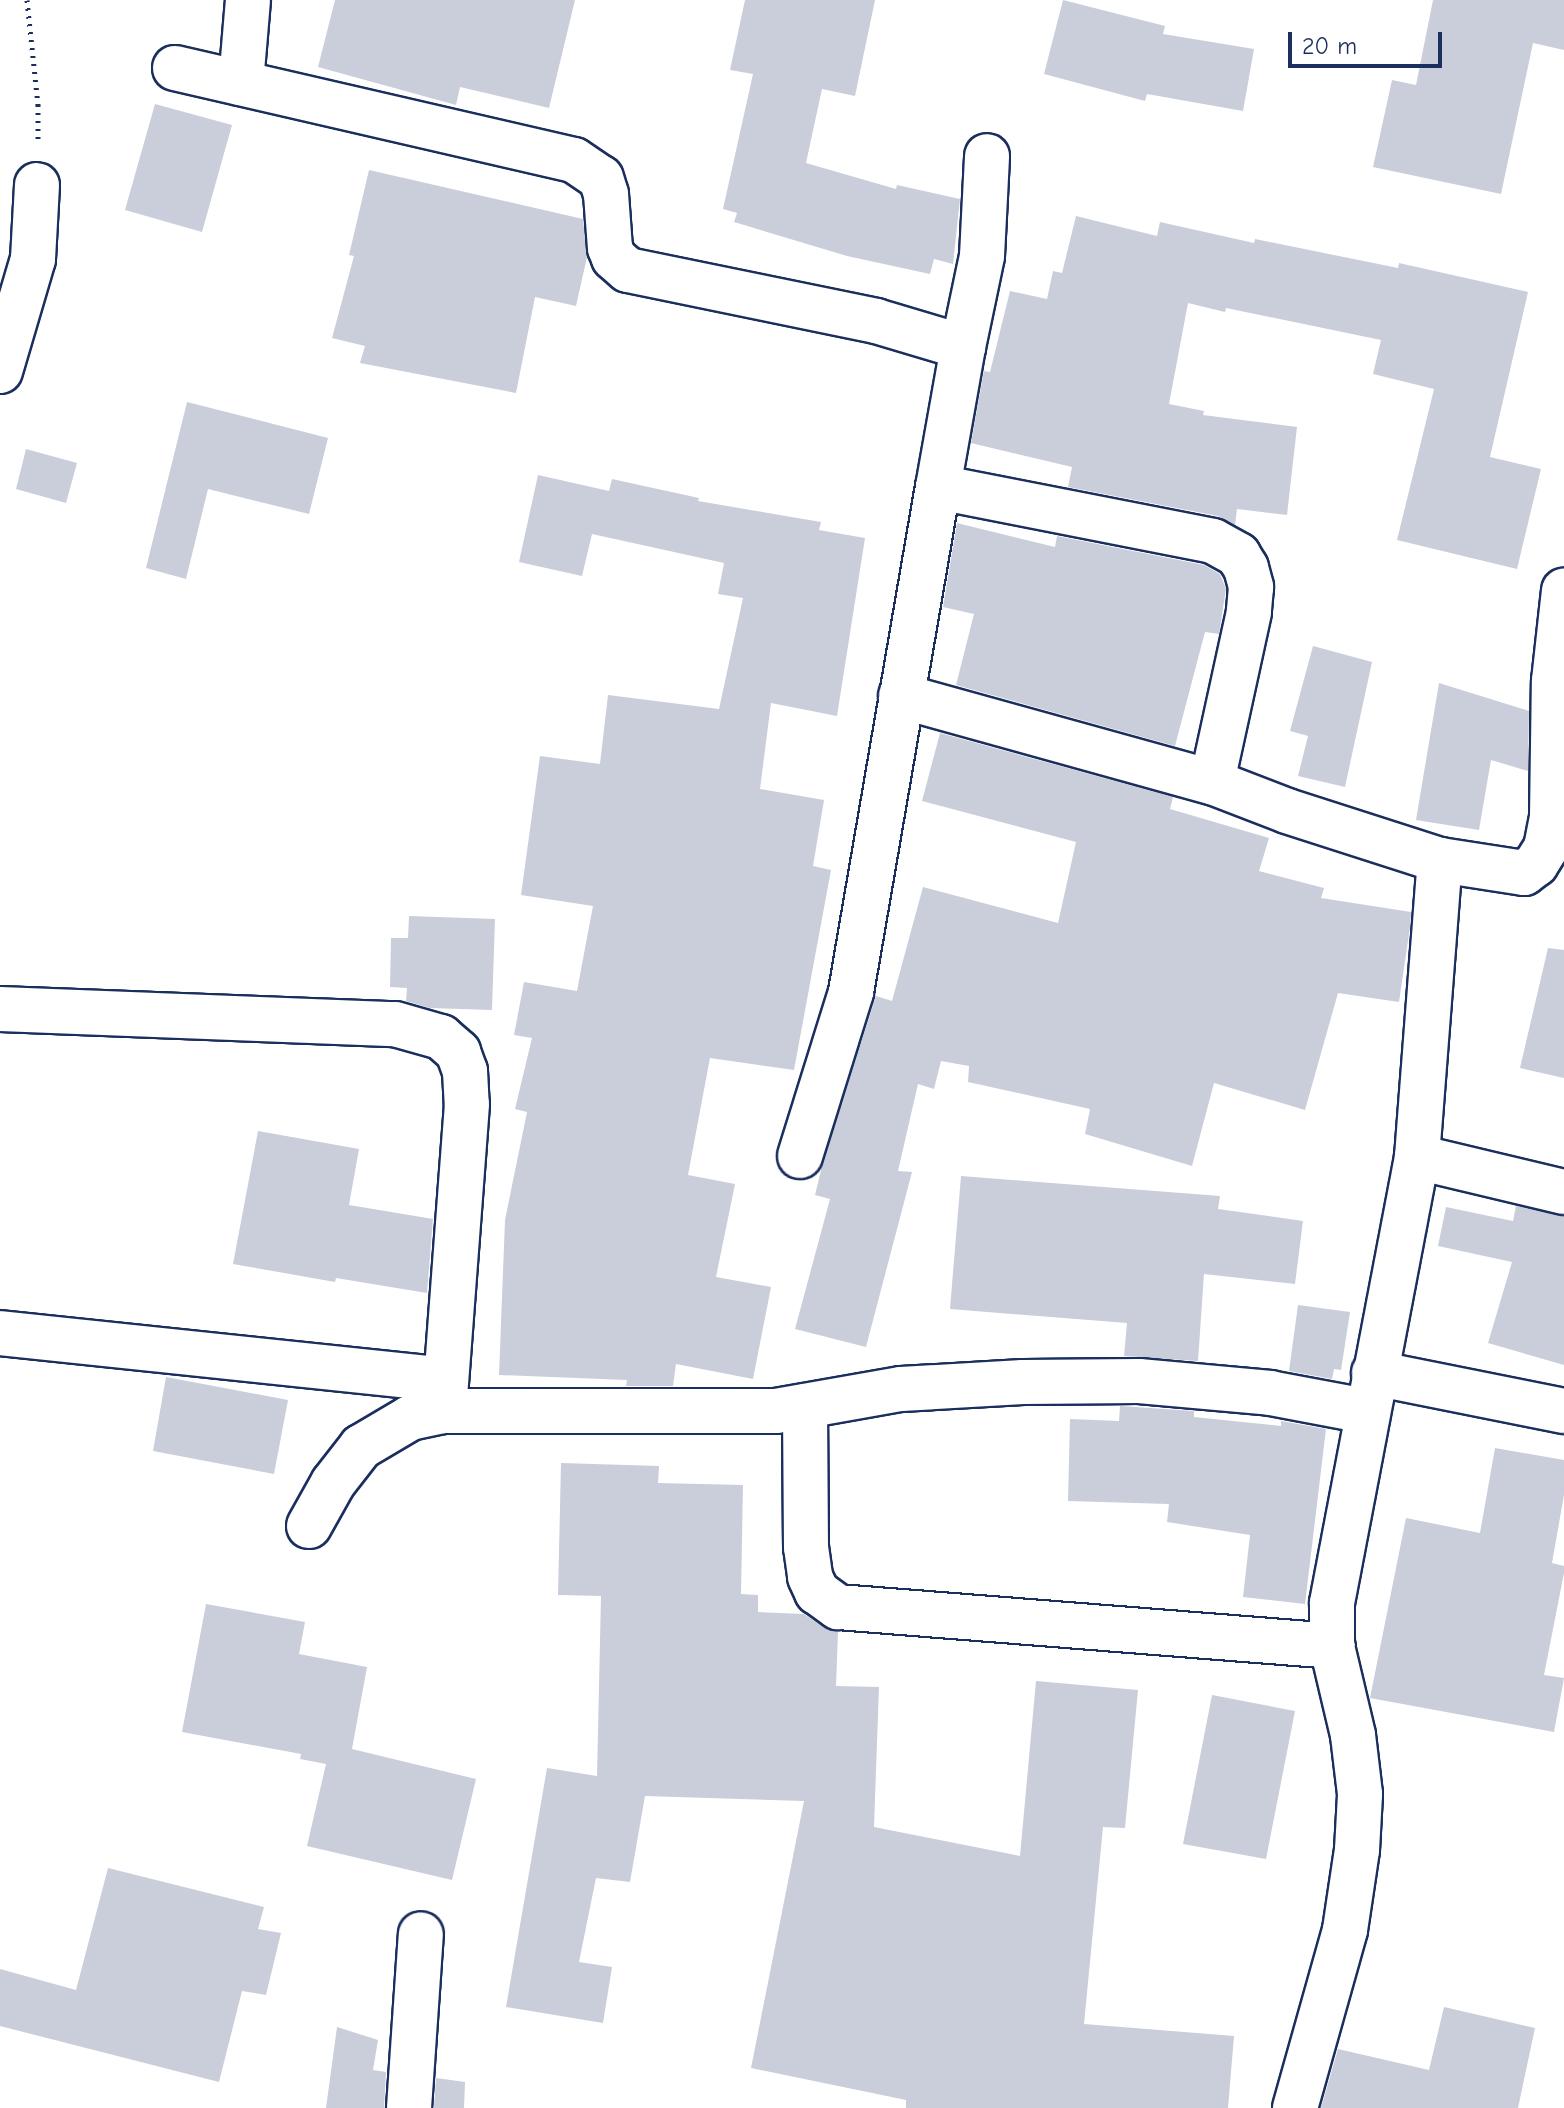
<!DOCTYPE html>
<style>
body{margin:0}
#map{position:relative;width:1564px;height:2108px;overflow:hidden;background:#fff;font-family:"Comic Neue",sans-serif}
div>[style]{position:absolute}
.building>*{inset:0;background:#caceda}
.path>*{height:5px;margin-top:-2.5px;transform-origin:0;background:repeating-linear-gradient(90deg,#1b2f5e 0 2px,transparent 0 8px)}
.roads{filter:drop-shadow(2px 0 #1b2f5e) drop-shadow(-2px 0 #1b2f5e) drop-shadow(0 2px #1b2f5e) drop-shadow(0 -2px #1b2f5e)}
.street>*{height:44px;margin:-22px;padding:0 22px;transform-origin:22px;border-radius:22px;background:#fff}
span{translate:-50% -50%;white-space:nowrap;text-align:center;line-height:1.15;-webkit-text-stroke:8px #fff;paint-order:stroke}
.scale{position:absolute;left:1288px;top:32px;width:154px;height:36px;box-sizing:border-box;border:4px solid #1b2f5e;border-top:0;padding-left:10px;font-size:24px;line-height:28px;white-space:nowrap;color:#1b2f5e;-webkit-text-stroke:6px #fff;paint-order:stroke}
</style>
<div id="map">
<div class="building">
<div style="clip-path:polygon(335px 0,575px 0,549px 108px,460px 87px,456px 105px,318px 67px)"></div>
<div style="clip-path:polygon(745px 0,875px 0,855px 96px,822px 89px,806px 163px,896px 189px,897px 185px,960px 199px,953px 264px,934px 259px,930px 274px,847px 256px,734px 222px,737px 213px,723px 209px,753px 74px,730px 70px)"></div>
<div style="clip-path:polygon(1063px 0,1165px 26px,1163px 34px,1254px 49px,1243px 111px,1147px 94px,1145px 101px,1044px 74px)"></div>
<div style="clip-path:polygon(1433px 0,1564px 0,1564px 50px,1533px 43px,1501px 194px,1373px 167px,1392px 80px,1416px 85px)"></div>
<div style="clip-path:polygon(155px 104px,232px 125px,202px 232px,125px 210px)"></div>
<div style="clip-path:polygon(369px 170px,583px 219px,587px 257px,576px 306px,535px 297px,516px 393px,360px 363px,365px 346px,332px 338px,354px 256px,349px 255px)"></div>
<div style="clip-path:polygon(1076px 216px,1157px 236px,1160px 222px,1254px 243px,1255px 239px,1398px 268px,1399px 263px,1528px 292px,1490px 457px,1541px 469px,1517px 569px,1397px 540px,1434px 389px,1373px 374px,1381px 340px,1226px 308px,1225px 312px,1188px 303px,1169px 404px,1204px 411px,1203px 415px,1297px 427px,1287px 515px,1237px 509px,1235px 525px,1218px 516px,1068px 487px,1072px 467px,971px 443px,984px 371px,990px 372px,1010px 291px,1047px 299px,1053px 271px,1062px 273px)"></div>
<div style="clip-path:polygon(187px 402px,328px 438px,309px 514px,208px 489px,186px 579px,146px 568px)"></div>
<div style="clip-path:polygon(26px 449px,77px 463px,66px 503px,16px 489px)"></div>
<div style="clip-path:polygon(538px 475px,609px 491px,612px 479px,699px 498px,698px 501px,821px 522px,819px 530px,865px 538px,837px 716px,771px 703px,760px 789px,824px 800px,813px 866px,831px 870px,794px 1070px,710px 1058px,688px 1175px,735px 1184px,716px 1277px,771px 1287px,753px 1379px,676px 1364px,673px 1386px,626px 1386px,627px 1380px,499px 1375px,505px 1220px,527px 1112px,515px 1109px,532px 1038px,514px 1035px,524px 982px,577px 991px,593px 906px,521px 895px,540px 756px,600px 764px,608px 695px,719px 709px,743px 598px,718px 594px,724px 563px,592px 534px,582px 576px,519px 562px)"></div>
<div style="clip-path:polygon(957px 523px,1055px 547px,1057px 536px,1204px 565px,1220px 574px,1226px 589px,1219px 634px,1205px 632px,1175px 746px,956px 685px,974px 614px,943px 607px)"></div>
<div style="clip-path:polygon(1313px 646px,1372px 662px,1345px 787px,1298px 776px,1308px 736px,1290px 731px)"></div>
<div style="clip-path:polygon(1439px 683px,1529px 711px,1528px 771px,1491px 760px,1479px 830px,1416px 820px)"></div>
<div style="clip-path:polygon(940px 733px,1173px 797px,1170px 809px,1269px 838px,1259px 871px,1324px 888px,1321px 898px,1411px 912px,1410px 927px,1399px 1002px,1338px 993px,1305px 1110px,1214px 1083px,1192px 1166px,1085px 1134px,1090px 1109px,968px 1082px,969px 1066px,941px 1061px,934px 1089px,918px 1084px,898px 1171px,912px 1172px,866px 1347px,795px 1329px,830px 1199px,815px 1195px,822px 1166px,876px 996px,892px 1001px,923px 887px,1058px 923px,1076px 842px,922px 801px)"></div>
<div style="clip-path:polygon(409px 916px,495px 919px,492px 1010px,430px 1008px,406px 1001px,407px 988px,390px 987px,391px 938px,408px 938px)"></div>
<div style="clip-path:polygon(1548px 948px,1564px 950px,1564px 1078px,1520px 1068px)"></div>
<div style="clip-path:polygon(258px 1131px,359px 1149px,349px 1205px,433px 1219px,427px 1293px,336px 1278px,335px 1282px,233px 1264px)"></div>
<div style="clip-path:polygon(961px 1176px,1220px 1196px,1218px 1209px,1303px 1221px,1295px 1284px,1204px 1274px,1198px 1361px,1124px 1356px,1127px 1323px,950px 1309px)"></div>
<div style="clip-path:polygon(1516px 1206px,1564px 1216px,1564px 1365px,1488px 1343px,1512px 1262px,1438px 1246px,1446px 1207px,1513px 1221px)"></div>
<div style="clip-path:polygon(1298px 1305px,1350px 1312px,1341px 1370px,1334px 1369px,1332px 1379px,1289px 1371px)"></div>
<div style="clip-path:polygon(166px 1377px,288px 1400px,274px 1474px,153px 1451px)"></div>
<div style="clip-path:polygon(1120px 1406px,1194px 1411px,1194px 1417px,1281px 1426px,1281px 1421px,1326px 1429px,1305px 1604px,1243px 1597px,1250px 1535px,1167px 1522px,1169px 1504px,1068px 1501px,1070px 1419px,1119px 1421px)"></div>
<div style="clip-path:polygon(1495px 1448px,1564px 1460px,1564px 1495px,1552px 1563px,1564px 1566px,1564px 1573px,1544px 1675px,1564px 1678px,1554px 1732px,1370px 1698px,1406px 1518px,1480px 1533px)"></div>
<div style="clip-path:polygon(561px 1463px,659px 1466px,658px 1483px,743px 1485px,741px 1594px,758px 1595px,758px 1612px,804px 1614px,823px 1627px,838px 1632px,836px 1686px,879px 1687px,874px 1827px,1020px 1856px,1036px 1681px,1138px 1690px,1125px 1828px,1103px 1827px,1084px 2024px,1234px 2036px,1228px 2108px,906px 2108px,906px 2100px,751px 2068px,804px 1801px,645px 1796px,630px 1882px,596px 1878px,579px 1962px,612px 1967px,603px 2023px,506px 2007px,547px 1768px,597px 1776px,601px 1596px,558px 1595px)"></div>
<div style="clip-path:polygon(206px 1604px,305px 1622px,299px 1654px,367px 1667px,352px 1749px,476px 1779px,452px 1880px,307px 1846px,326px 1764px,300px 1759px,301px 1754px,182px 1732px)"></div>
<div style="clip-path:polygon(1212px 1695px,1295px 1711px,1266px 1859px,1183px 1844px)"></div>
<div style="clip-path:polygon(108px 1868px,264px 1907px,258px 1929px,281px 1933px,266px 1995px,242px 1991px,219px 2082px,0 2026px,0 1969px,76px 1990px)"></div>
<div style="clip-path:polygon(1444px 2007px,1535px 2028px,1518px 2108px,1321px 2108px,1338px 2049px,1429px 2070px)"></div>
<div style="clip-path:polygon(337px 2027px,378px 2040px,373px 2070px,386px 2072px,384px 2108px,326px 2108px)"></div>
<div style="clip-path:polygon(436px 2078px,465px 2082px,464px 2108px,434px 2108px)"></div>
</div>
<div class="path">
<div style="left:27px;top:0;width:106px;rotate:84deg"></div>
<div style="left:38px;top:105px;width:35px;rotate:90deg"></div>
</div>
<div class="roads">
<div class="street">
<div style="left:175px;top:68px;width:409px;rotate:13deg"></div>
<div style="left:574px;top:160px;width:32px;rotate:34deg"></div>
<div style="left:601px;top:178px;width:17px;rotate:73deg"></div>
<div style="left:606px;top:194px;width:54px;rotate:85.8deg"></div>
<div style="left:610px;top:248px;width:11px;rotate:68deg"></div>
<div style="left:614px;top:258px;width:18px;rotate:41deg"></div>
<div style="left:628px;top:270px;width:253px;rotate:11.6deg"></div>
<div style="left:876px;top:321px;width:91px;rotate:16.6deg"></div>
<div style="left:963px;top:347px;width:142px;rotate:100.1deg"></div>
<div style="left:241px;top:83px;width:83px;rotate:-85.2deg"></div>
<div style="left:963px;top:347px;width:93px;rotate:-78.2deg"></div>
<div style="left:982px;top:256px;width:100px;rotate:-87.1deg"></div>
<div style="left:0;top:371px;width:117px;rotate:-73.6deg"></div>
<div style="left:33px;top:259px;width:74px;rotate:-86.9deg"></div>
<div style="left:901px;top:696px;width:323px;rotate:15.5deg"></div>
<div style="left:0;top:1009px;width:395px;rotate:2.2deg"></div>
<div style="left:395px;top:1024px;width:48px;rotate:15.8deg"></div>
<div style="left:441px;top:1037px;width:23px;rotate:41deg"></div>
<div style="left:458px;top:1052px;width:20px;rotate:70deg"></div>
<div style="left:465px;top:1071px;width:33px;rotate:87deg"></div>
<div style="left:467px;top:1104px;width:308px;rotate:94.3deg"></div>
<div style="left:800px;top:1156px;width:172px;rotate:-72.7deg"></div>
<div style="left:851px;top:992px;width:512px;rotate:-80.23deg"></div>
<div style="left:938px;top:487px;width:280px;rotate:11.1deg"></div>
<div style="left:1213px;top:541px;width:29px;rotate:29deg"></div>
<div style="left:1238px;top:555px;width:15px;rotate:58deg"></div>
<div style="left:1246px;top:568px;width:20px;rotate:75deg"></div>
<div style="left:1251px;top:587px;width:25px;rotate:95deg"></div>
<div style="left:1249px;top:612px;width:174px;rotate:102.3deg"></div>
<div style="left:1212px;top:782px;width:80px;rotate:21.1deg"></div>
<div style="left:1287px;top:811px;width:161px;rotate:17.8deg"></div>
<div style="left:1440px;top:860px;width:85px;rotate:8.8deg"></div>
<div style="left:1524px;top:873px;width:15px;rotate:-37deg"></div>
<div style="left:1536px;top:864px;width:19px;rotate:-58deg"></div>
<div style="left:1546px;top:848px;width:33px;rotate:-79deg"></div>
<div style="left:1552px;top:816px;width:135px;rotate:-89.2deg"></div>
<div style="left:1554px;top:681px;width:91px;rotate:-83.7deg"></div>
<div style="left:1417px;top:1157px;width:151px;rotate:13.4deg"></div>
<div style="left:0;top:1333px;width:448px;rotate:6deg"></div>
<div style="left:1374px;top:1373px;width:194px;rotate:11.3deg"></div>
<div style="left:805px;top:1406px;width:141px;rotate:89.6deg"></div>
<div style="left:806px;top:1547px;width:30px;rotate:82deg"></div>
<div style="left:810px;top:1577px;width:17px;rotate:65deg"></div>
<div style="left:817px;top:1592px;width:26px;rotate:36deg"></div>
<div style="left:838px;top:1607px;width:496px;rotate:4.5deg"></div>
<div style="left:309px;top:1526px;width:49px;rotate:-60.8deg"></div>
<div style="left:333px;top:1483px;width:46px;rotate:-52.1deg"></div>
<div style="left:361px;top:1447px;width:57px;rotate:-30.6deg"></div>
<div style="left:410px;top:1418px;width:35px;rotate:-12deg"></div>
<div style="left:444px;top:1411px;width:332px"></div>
<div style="left:776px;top:1411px;width:127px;rotate:-10deg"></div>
<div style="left:901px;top:1389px;width:122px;rotate:-3.3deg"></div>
<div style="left:1023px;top:1382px;width:116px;rotate:-0.5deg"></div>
<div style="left:1139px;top:1381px;width:132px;rotate:5.2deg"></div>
<div style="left:1270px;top:1393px;width:98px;rotate:10.6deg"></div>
<div style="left:409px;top:2108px;width:174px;rotate:-86.1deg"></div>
<div style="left:1295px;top:2108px;width:185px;rotate:-74.3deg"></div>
<div style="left:1345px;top:1930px;width:81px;rotate:-81.5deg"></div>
<div style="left:1357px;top:1850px;width:56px;rotate:-86.9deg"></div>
<div style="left:1360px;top:1794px;width:59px;rotate:-96.8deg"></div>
<div style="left:1353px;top:1735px;width:91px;rotate:-103.3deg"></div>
<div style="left:1332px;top:1646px;width:43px;rotate:-90deg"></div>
<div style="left:1332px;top:1603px;width:454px;rotate:-79.2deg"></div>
<div style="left:1417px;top:1157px;width:298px;rotate:-85.6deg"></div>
</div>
</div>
<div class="scale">20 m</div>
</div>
